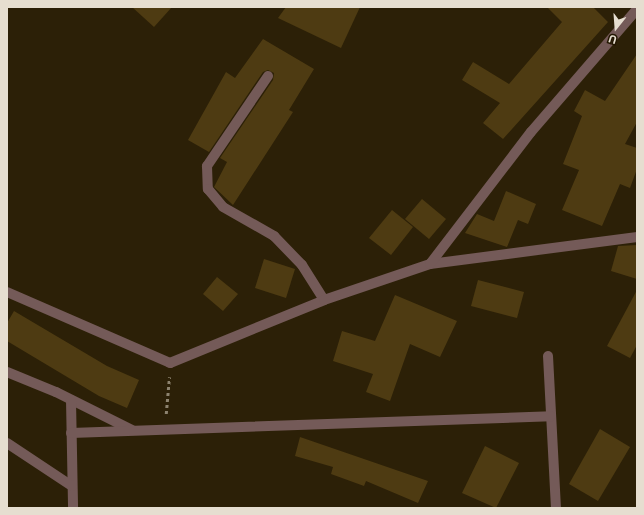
<!DOCTYPE html>
<style>
body{margin:0}
#map{position:relative;width:644px;height:515px;overflow:hidden;background:#2c2007;font-family:"Noto Sans",sans-serif}
div>[style]{position:absolute}
.building>*{inset:0;background:#4e3b12}
.path>*{height:2.5px;margin-top:-1.25px;transform-origin:0;background:repeating-linear-gradient(90deg,#8d836f 0 3px,transparent 0 6px)}
.minor>*{height:10px;margin:-5px;padding:0 5px;transform-origin:5px;border-radius:5px;background:#745a58}
span{translate:-50% -50%;white-space:nowrap;text-align:center;line-height:1.15;-webkit-text-stroke:4px #221601;paint-order:stroke}
.frame{position:absolute;inset:0;border:8px solid #e6ded0;pointer-events:none}
.north{position:absolute;left:596px;top:8px;width:40px;height:40px;-webkit-text-stroke:3px #221601;paint-order:stroke;rotate:197deg;font-size:11px;font-weight:700;line-height:16px;text-align:center;color:#e6ded0}
.north::after{content:'';display:block;margin:auto;width:14px;height:18px;background:#e6ded0;clip-path:polygon(50% 0,100% 100%,50% 72%,0 100%)}
</style>
<div id="map">
<div class="building">
<div style="clip-path:polygon(132px 7px,172px 7px,154px 27px)"></div>
<div style="clip-path:polygon(286px 7px,360px 7px,341px 48px,278px 18px)"></div>
<div style="clip-path:polygon(547px 7px,593px 7px,608px 22px,503px 139px,483px 123px,500px 103px,462px 80px,473px 62px,509px 84px,562px 22px)"></div>
<div style="clip-path:polygon(263px 39px,314px 69px,289px 110px,293px 112px,233px 205px,214px 187px,227px 162px,220px 158px,273px 80px,274px 73px,268px 70px,263px 72px,209px 152px,188px 140px,226px 72px,235px 78px)"></div>
<div style="clip-path:polygon(637px 54px,637px 122px,625px 144px,637px 148px,637px 169px,630px 188px,620px 184px,602px 226px,562px 210px,579px 170px,563px 164px,582px 116px,574px 111px,585px 90px,605px 101px)"></div>
<div style="clip-path:polygon(506px 191px,536px 204px,528px 224px,518px 220px,507px 247px,465px 233px,477px 214px,494px 221px)"></div>
<div style="clip-path:polygon(422px 199px,446px 219px,429px 239px,405px 219px)"></div>
<div style="clip-path:polygon(392px 210px,413px 227px,391px 255px,369px 238px)"></div>
<div style="clip-path:polygon(637px 245px,637px 279px,611px 271px,618px 246px)"></div>
<div style="clip-path:polygon(264px 259px,295px 269px,286px 298px,255px 288px)"></div>
<div style="clip-path:polygon(217px 277px,238px 294px,223px 311px,203px 294px)"></div>
<div style="clip-path:polygon(478px 280px,524px 292px,517px 318px,471px 306px)"></div>
<div style="clip-path:polygon(637px 290px,637px 345px,630px 358px,607px 346px)"></div>
<div style="clip-path:polygon(395px 295px,457px 321px,440px 357px,410px 344px,390px 401px,366px 392px,373px 374px,333px 361px,342px 331px,375px 341px)"></div>
<div style="clip-path:polygon(14px 311px,107px 366px,139px 380px,127px 408px,99px 396px,7px 341px,7px 323px)"></div>
<div style="clip-path:polygon(600px 429px,630px 447px,598px 501px,569px 484px)"></div>
<div style="clip-path:polygon(300px 437px,428px 481px,418px 503px,366px 481px,364px 486px,331px 474px,333px 467px,295px 456px)"></div>
<div style="clip-path:polygon(485px 446px,519px 463px,496px 508px,462px 493px)"></div>
</div>
<div class="path">
<div style="left:166px;top:414px;width:37px;rotate:-85deg"></div>
</div>
<div class="minor">
<div style="left:268px;top:76px;width:109px;rotate:124.1deg"></div>
<div style="left:207px;top:166px;width:23px;rotate:88deg"></div>
<div style="left:208px;top:189px;width:23px;rotate:50deg"></div>
<div style="left:223px;top:207px;width:59px;rotate:29.6deg"></div>
<div style="left:274px;top:236px;width:40px;rotate:46deg"></div>
<div style="left:302px;top:265px;width:41px;rotate:57.8deg"></div>
<div style="left:430px;top:264px;width:209px;rotate:-7.4deg"></div>
<div style="left:7px;top:292px;width:178px;rotate:23.5deg"></div>
<div style="left:170px;top:363px;width:166px;rotate:-22.2deg"></div>
<div style="left:324px;top:300px;width:112px;rotate:-18.8deg"></div>
<div style="left:430px;top:264px;width:166px;rotate:-52.6deg"></div>
<div style="left:531px;top:132px;width:162px;rotate:-49.2deg"></div>
<div style="left:548px;top:356px;width:152px;rotate:87deg"></div>
<div style="left:7px;top:372px;width:53px;rotate:22.2deg"></div>
<div style="left:56px;top:392px;width:85px;rotate:26.6deg"></div>
<div style="left:71px;top:400px;width:108px;rotate:88.9deg"></div>
<div style="left:71px;top:433px;width:480px;rotate:-2deg"></div>
<div style="left:7px;top:443px;width:78px;rotate:33.5deg"></div>
</div>
<div class="frame"></div>
<div class="north">U</div>
</div>
